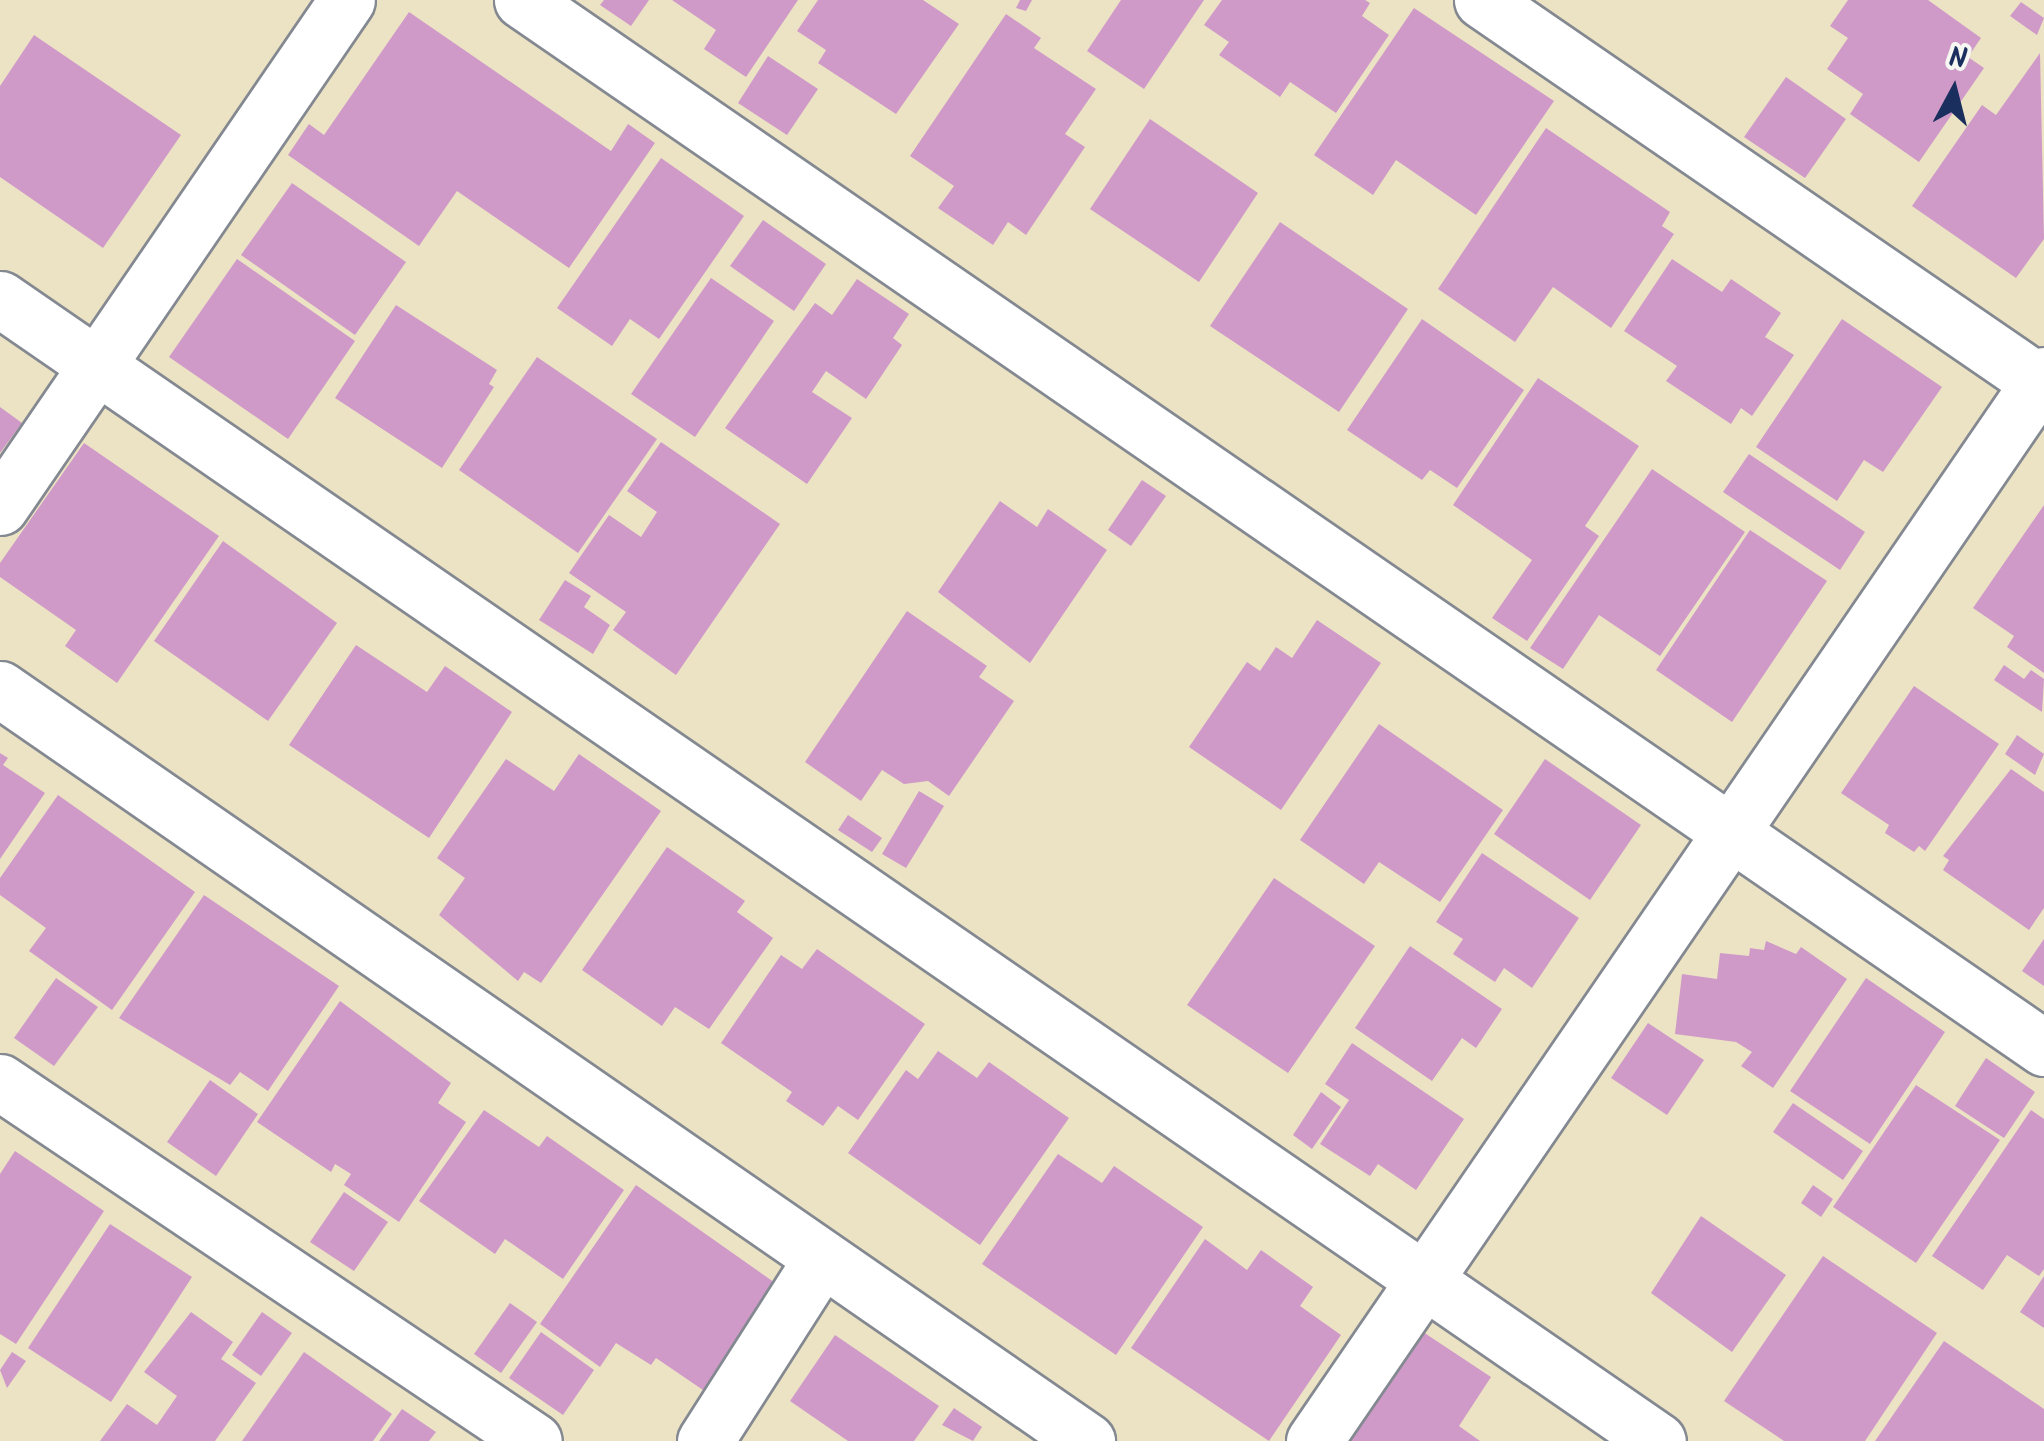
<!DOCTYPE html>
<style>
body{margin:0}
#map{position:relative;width:2044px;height:1441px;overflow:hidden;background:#ece3c4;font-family:Kalam,sans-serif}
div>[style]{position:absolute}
.building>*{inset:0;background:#cf9ac8}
.roads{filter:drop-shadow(2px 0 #848991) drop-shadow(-2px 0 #848991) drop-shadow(0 2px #848991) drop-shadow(0 -2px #848991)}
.minor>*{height:55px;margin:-27.5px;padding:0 27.5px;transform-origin:27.5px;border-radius:27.5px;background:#fff}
span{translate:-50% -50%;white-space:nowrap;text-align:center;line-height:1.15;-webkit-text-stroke:9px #f6f6f2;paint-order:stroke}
.north{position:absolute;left:1904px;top:40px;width:100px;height:100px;-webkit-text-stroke:8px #f6f6f2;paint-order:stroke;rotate:7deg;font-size:28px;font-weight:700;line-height:40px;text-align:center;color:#1b2f5e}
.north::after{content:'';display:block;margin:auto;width:35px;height:45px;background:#1b2f5e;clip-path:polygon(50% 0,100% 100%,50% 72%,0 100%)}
</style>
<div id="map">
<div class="building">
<div style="clip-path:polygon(604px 0,649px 0,631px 26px,600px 5px)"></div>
<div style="clip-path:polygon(672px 0,798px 0,746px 77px,704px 49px,716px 30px)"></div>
<div style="clip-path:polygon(818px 0,923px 0,959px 24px,896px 114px,818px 63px,826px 50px,797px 31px)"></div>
<div style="clip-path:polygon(1020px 0,1032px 0,1026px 11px,1016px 8px)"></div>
<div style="clip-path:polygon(1121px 0,1204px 0,1144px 89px,1087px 51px)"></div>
<div style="clip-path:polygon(1222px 0,1365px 0,1370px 3px,1362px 16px,1389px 35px,1336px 113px,1290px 82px,1280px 97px,1219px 55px,1229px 42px,1204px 25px)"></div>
<div style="clip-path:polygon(1848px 0,1928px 0,1981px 38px,1968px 57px,1984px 68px,1919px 162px,1850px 114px,1863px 94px,1827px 69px,1848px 38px,1830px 26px)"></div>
<div style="clip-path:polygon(2021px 2px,2044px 18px,2037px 35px,2010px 16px)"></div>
<div style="clip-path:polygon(1414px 8px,1554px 101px,1476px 215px,1396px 160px,1373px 195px,1314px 155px)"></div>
<div style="clip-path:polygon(409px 12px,611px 151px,628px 124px,655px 143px,569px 268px,457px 191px,419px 246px,288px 155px,309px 124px,324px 135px)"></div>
<div style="clip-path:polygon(1006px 14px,1041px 38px,1034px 48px,1096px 89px,1065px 134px,1085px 147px,1026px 235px,1008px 222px,993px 245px,938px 208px,954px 186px,910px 156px)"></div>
<div style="clip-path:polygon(34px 35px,181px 135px,103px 248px,0 177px,0 86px)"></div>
<div style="clip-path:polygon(2040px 53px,2044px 239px,2016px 278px,1912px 206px,1982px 105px,1996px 115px)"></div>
<div style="clip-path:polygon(768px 56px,818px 89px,787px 135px,738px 103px)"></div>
<div style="clip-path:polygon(1786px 77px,1846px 119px,1805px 178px,1744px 137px)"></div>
<div style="clip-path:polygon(1150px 119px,1258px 193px,1199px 282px,1090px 209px)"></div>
<div style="clip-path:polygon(1546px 128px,1670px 212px,1662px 226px,1674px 234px,1611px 328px,1553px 287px,1515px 342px,1438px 289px)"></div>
<div style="clip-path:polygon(661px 158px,744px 216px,659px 339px,630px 319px,612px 346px,557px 308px)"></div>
<div style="clip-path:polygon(292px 183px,406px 262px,355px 335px,241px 255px)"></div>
<div style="clip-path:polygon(763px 220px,826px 264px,794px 311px,730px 266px)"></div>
<div style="clip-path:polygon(1280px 222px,1408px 309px,1339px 412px,1210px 326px)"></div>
<div style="clip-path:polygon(237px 259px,355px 341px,288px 439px,169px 357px)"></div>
<div style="clip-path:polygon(1672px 259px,1722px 292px,1731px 279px,1781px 313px,1765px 337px,1794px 355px,1752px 416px,1741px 408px,1731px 424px,1666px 381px,1677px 366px,1624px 331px)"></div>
<div style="clip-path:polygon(711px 278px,774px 321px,695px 437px,631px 394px)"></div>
<div style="clip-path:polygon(857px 279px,909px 314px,893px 338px,902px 345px,866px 399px,826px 371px,812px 392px,852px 418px,807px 484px,725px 428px,815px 303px,832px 315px)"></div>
<div style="clip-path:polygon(396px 305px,497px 370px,489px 384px,494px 387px,442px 468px,335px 398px)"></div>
<div style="clip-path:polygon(1422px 319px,1524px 390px,1457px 488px,1430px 470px,1422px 480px,1347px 430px)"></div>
<div style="clip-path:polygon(1842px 319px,1942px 387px,1883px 472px,1864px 460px,1837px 501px,1756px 447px)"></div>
<div style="clip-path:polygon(537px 357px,657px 439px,578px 553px,459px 470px)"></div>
<div style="clip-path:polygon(1538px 378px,1639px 446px,1585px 526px,1599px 536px,1527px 641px,1492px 618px,1532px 560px,1453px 505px)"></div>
<div style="clip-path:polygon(0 407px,22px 423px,0 453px)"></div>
<div style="clip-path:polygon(661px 442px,780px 524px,676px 675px,613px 630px,626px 612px,569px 573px,609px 515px,641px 537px,657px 512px,627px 491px)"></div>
<div style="clip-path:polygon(84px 443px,219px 536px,117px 683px,65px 646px,76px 630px,0 577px,0 563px)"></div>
<div style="clip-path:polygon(1749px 454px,1865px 532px,1840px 570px,1723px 492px)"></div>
<div style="clip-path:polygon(1652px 469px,1745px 532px,1660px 656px,1599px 615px,1563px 669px,1530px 648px)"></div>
<div style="clip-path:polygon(1142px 480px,1166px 496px,1131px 546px,1108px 530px)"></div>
<div style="clip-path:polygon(1000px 501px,1037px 527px,1048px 509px,1107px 550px,1030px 663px,938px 592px)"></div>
<div style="clip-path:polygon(2044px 505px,2044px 673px,2007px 647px,2014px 636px,1973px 608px)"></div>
<div style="clip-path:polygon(1750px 530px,1827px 581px,1732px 722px,1656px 670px)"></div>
<div style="clip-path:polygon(223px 541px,337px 623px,268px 721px,154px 641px)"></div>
<div style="clip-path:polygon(565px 580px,591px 596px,584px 607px,610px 625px,593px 654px,539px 620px)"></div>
<div style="clip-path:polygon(907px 611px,987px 666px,979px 677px,1014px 701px,949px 796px,928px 781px,904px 784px,882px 770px,861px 801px,805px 762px)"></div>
<div style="clip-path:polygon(1317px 620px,1381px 663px,1281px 810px,1189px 747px,1247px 662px,1260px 671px,1276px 647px,1292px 658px)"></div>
<div style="clip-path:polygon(356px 645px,427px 692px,445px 666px,512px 712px,429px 838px,289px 745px)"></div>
<div style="clip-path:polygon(2004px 665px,2024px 679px,2031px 670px,2044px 679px,2042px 712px,1994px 680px)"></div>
<div style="clip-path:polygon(1914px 686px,1999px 744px,1925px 851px,1919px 846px,1914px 852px,1885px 833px,1889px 825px,1841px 793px)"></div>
<div style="clip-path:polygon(1379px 724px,1503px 810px,1440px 902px,1379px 862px,1364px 884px,1300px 840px)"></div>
<div style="clip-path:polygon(2017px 735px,2044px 754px,2035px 775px,2005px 754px)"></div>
<div style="clip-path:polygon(0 753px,8px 758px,3px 765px,45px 793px,0 859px)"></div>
<div style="clip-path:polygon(579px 754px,661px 811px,541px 983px,524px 972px,518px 981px,439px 915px,465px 878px,437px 858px,506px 759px,554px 791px)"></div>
<div style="clip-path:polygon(1545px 759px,1641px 825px,1590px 900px,1494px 834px)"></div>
<div style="clip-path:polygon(2011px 769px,2044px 792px,2044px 908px,2029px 930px,1943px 870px,1949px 860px,1943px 856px)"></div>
<div style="clip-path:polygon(919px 791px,944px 806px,906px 868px,882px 854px)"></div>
<div style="clip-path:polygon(58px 795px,195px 892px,112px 1010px,29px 951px,46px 928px,0 895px,0 878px)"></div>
<div style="clip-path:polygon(848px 815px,882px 838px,872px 852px,838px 830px)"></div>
<div style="clip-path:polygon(667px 847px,745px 901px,737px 912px,773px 938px,709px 1029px,675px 1007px,662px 1026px,582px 970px)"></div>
<div style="clip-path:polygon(1482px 853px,1579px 918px,1532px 988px,1504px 968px,1495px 982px,1453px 954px,1463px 939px,1436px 922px)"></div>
<div style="clip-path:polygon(1274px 878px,1375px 946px,1288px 1073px,1187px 1005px)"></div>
<div style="clip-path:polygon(204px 895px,339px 986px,268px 1091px,240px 1072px,230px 1085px,119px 1018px)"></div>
<div style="clip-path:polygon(2044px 939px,2044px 986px,2022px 971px)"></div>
<div style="clip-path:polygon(1766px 941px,1796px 954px,1801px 947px,1847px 979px,1773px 1088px,1741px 1066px,1752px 1052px,1736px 1042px,1675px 1034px,1682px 974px,1717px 979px,1720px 953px,1749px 956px,1750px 948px,1764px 950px)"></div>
<div style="clip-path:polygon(1410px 946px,1502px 1009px,1476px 1048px,1462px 1038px,1432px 1081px,1355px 1028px)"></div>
<div style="clip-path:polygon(817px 949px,925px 1024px,858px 1120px,838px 1106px,823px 1126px,786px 1101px,792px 1092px,721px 1043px,781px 955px,802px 969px)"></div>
<div style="clip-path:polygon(56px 978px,98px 1007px,54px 1066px,14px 1038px)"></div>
<div style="clip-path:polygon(1866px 978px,1945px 1032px,1870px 1144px,1790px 1091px)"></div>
<div style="clip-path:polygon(340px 1001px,451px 1083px,438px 1103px,466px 1122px,399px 1222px,344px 1185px,351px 1174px,335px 1164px,331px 1172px,257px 1122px)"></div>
<div style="clip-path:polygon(1648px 1023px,1704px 1060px,1667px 1115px,1611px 1078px)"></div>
<div style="clip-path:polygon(1352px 1043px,1464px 1119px,1416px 1190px,1378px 1164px,1370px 1176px,1320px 1144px,1349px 1100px,1325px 1084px)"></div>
<div style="clip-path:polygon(938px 1051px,977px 1078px,989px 1062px,1069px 1118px,980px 1245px,848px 1153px,906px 1070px,918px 1079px)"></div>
<div style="clip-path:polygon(1986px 1058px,2035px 1092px,2004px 1138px,1955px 1106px)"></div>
<div style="clip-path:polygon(210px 1080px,258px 1114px,216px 1176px,167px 1142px)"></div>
<div style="clip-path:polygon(1916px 1085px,2000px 1140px,1916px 1263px,1833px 1207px)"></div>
<div style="clip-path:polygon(1321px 1092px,1341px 1107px,1312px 1149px,1293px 1135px)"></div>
<div style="clip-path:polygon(1793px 1103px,1863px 1151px,1843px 1180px,1773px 1132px)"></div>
<div style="clip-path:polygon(484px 1110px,539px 1147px,547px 1136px,624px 1190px,563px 1279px,505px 1239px,495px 1254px,419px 1201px)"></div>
<div style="clip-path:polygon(2031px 1110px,2044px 1119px,2044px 1269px,2039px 1276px,2007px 1255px,1983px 1290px,1932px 1256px)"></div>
<div style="clip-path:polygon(15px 1151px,104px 1211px,16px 1344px,0 1334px,0 1174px)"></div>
<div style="clip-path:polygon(1058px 1154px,1102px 1183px,1114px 1166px,1203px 1227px,1116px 1355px,982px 1264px)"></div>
<div style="clip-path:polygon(636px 1185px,778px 1285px,703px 1390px,656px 1358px,651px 1365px,616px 1343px,600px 1367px,540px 1324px)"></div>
<div style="clip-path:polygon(1813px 1185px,1833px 1199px,1821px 1217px,1801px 1203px)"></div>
<div style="clip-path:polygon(344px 1192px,388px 1222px,354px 1271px,310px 1242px)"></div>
<div style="clip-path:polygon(1701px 1216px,1786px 1275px,1732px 1352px,1651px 1293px)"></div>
<div style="clip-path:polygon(110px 1224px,192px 1277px,111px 1402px,28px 1348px)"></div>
<div style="clip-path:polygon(1205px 1239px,1247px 1270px,1261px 1250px,1313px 1287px,1300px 1306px,1341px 1335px,1269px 1441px,1131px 1348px)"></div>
<div style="clip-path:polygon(1823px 1256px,1937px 1333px,1865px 1441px,1784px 1441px,1724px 1401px)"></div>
<div style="clip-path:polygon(2044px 1276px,2044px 1328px,2020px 1312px)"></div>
<div style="clip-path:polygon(510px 1303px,537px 1322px,501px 1373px,474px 1354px)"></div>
<div style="clip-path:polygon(191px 1312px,233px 1342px,221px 1359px,256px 1383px,215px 1441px,100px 1441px,127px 1404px,157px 1425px,177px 1396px,144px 1372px)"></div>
<div style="clip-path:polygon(262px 1312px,292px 1333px,261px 1376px,232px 1355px)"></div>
<div style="clip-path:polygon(1420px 1330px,1491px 1377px,1459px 1426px,1480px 1441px,1346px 1441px)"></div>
<div style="clip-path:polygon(541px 1332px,594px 1370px,563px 1415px,509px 1378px)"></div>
<div style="clip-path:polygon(835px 1335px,939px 1406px,914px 1441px,848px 1441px,790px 1401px)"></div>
<div style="clip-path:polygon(1944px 1341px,2044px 1409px,2044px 1441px,1875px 1441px)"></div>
<div style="clip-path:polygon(12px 1352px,26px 1361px,7px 1388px,0 1370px)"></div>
<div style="clip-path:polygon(304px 1352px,392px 1414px,373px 1441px,242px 1441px)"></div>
<div style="clip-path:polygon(954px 1408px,982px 1427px,973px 1441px,942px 1425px)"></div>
<div style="clip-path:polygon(402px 1409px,436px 1432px,429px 1441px,379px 1441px)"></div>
</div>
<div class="roads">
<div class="minor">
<div style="left:522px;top:0;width:1848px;rotate:34.55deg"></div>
<div style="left:1482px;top:0;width:682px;rotate:34.48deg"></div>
<div style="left:0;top:299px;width:2013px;rotate:34.56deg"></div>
<div style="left:0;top:507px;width:614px;rotate:-55.61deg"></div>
<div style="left:0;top:689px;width:1322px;rotate:34.68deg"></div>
<div style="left:0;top:1082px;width:643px;rotate:33.91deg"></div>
<div style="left:705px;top:1441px;width:217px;rotate:-57.4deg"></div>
<div style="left:1314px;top:1441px;width:1292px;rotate:-55.6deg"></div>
</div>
</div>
<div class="north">N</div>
</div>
